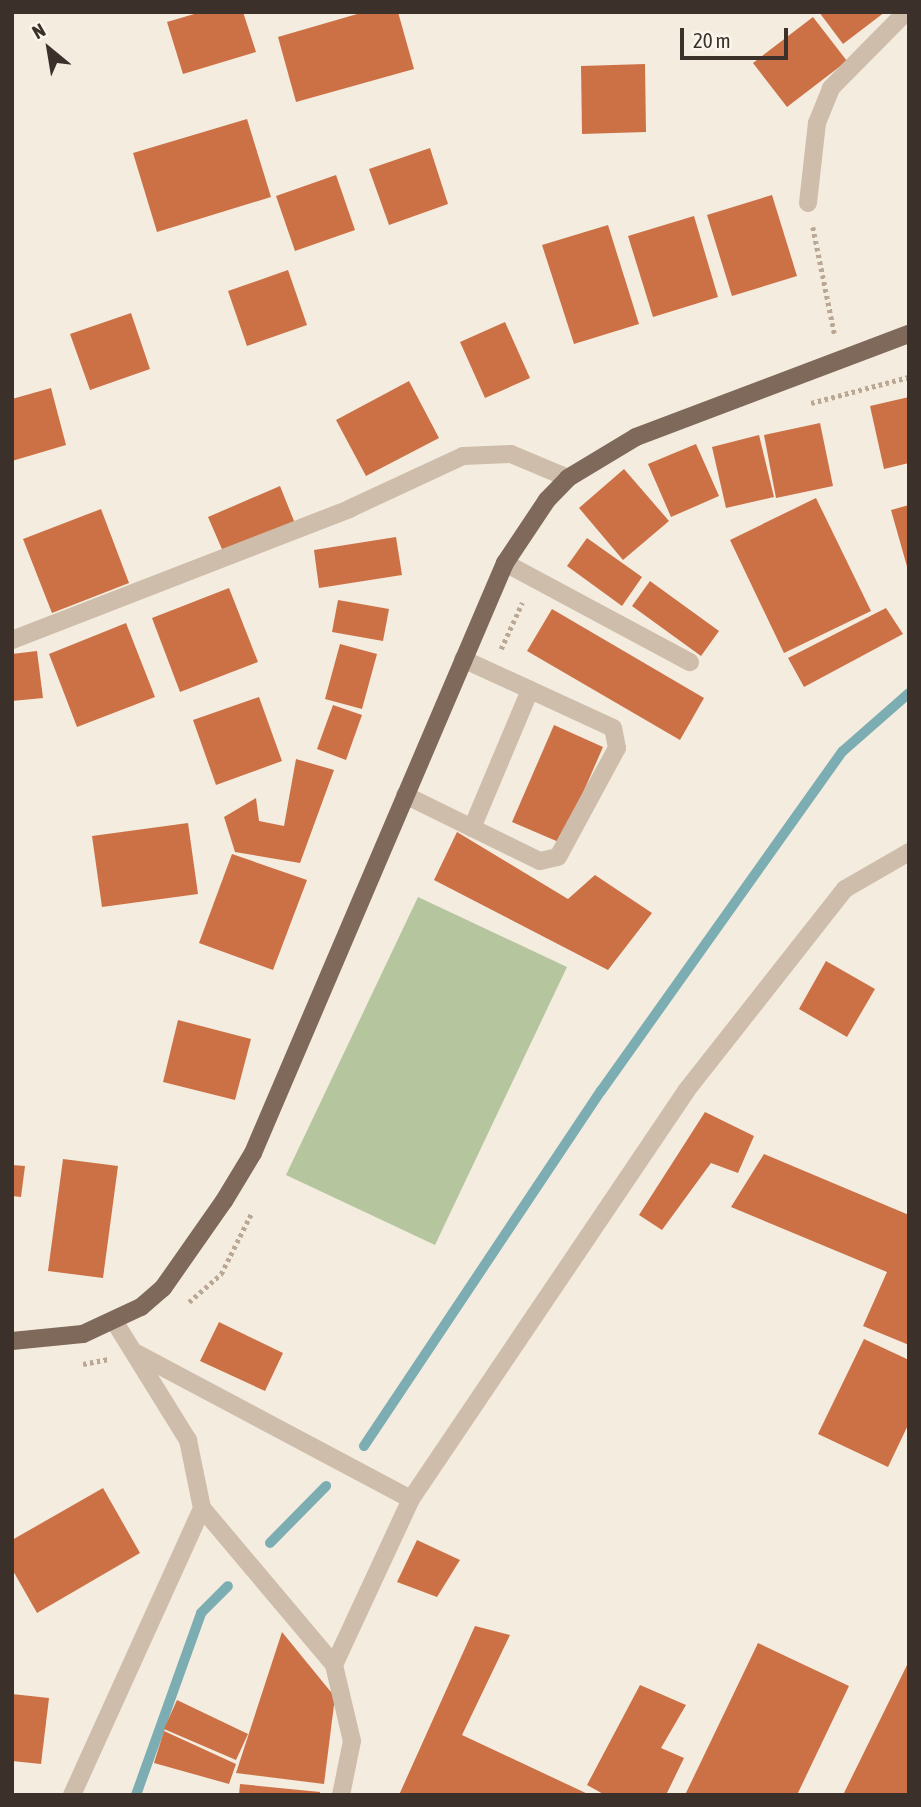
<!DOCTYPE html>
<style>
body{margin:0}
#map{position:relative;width:921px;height:1807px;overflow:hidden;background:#f4ecdf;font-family:"Asap Condensed",sans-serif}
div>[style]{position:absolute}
.green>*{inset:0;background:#b5c59e}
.stream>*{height:10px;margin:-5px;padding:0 5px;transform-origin:5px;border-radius:5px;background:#7cadb3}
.building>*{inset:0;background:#cc7146}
.path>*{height:4.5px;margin-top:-2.25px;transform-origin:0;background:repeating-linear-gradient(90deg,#baa794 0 3.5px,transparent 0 7px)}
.minor>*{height:18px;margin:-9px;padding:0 9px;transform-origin:9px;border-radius:9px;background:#cebdaa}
.major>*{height:18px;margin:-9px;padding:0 9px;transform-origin:9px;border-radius:9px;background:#7e695a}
span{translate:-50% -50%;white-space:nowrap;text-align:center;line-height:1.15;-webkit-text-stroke:5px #fbf6ed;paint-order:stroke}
.frame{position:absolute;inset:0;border:14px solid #3b312a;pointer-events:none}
.north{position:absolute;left:14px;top:14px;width:70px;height:70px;-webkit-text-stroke:5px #fbf6ed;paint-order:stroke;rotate:330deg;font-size:19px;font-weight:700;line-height:28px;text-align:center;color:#3b312a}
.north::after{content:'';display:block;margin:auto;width:24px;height:32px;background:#3b312a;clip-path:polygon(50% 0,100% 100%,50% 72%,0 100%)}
.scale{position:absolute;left:680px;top:28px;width:108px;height:32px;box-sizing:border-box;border:4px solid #3b312a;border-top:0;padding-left:9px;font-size:21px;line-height:24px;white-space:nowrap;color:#3b312a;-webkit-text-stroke:5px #fbf6ed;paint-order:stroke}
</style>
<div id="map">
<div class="green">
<div style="clip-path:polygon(418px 897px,567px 967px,435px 1245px,286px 1175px)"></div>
</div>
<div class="stream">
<div style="left:364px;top:1446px;width:427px;rotate:-56.3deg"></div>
<div style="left:601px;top:1091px;width:417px;rotate:-54.6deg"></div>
<div style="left:843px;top:751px;width:88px;rotate:-41.3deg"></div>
<div style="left:270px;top:1543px;width:80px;rotate:-45.5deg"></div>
<div style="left:136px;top:1795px;width:193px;rotate:-70.3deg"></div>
<div style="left:201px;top:1613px;width:38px;rotate:-45deg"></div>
</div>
<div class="building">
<div style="clip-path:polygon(201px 12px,243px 12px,256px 52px,183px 74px,167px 22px)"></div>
<div style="clip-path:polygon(364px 12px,398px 12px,414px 69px,296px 102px,278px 37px)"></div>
<div style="clip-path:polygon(819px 12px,885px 12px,843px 44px)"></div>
<div style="clip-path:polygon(813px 17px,847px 61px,787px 107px,753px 63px)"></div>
<div style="clip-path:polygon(645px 64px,646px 132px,582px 134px,581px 66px)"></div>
<div style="clip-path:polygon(247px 119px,271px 197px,157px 232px,133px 153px)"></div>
<div style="clip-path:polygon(430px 148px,448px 204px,389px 225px,369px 169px)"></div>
<div style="clip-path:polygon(336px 175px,355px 230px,295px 251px,276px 196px)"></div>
<div style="clip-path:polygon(772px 195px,797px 276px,732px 296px,707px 215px)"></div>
<div style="clip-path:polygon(694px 216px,718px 297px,653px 317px,628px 236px)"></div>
<div style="clip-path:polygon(608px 225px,639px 324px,574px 344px,542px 245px)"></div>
<div style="clip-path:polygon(288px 270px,307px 325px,247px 346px,228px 291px)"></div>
<div style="clip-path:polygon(131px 313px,150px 369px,90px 390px,70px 334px)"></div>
<div style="clip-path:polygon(505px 322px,530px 378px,485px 398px,460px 342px)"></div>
<div style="clip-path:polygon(409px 381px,439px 438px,366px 476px,336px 420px)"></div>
<div style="clip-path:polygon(51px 388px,66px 445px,12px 461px,12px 399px)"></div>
<div style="clip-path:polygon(909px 397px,909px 463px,884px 469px,870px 406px)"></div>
<div style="clip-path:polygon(820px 423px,833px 486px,776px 498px,764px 435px)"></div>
<div style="clip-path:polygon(759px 435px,774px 497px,726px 508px,712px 447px)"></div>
<div style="clip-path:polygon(696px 444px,719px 496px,671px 517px,648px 464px)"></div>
<div style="clip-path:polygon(624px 469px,669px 521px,623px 560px,579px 508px)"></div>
<div style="clip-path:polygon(280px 486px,296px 526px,225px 556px,208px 517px)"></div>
<div style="clip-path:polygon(816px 498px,871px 611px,784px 653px,730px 540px)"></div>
<div style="clip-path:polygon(909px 505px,909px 570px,908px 570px,891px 510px)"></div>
<div style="clip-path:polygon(101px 509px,129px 583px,52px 613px,23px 539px)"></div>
<div style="clip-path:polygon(396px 537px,402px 575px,319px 588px,314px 550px)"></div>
<div style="clip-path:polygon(587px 538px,642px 577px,622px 606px,567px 566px)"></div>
<div style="clip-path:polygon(650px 581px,719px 631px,701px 656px,632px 606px)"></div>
<div style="clip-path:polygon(229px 588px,258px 662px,180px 692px,152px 618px)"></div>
<div style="clip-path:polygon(338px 600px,389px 609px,383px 641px,332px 632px)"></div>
<div style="clip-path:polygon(886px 608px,903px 634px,804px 687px,788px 658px)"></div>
<div style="clip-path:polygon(552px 609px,704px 698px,680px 740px,527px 651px)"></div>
<div style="clip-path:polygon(126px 623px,155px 697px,77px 727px,49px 654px)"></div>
<div style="clip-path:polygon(340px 644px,377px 654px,362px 709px,325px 699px)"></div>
<div style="clip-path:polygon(37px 651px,43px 698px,12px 701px,12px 654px)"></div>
<div style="clip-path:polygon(259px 697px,282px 761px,216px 785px,193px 720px)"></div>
<div style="clip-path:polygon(333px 705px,362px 715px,346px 760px,317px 749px)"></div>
<div style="clip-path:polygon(554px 725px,603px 747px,561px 843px,512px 822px)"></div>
<div style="clip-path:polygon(296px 759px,334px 770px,300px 863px,235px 852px,224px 817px,256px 798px,259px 821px,284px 826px)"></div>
<div style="clip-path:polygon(188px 823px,198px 894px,102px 907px,92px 836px)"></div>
<div style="clip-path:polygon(457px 832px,568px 899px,595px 875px,652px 913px,608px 970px,434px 880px)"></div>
<div style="clip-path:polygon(232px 854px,307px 880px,273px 970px,199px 943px)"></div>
<div style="clip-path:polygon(826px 961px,875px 989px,847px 1037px,799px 1009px)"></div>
<div style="clip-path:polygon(178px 1020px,251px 1039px,235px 1100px,163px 1082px)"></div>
<div style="clip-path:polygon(705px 1112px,754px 1136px,738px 1173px,711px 1163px,662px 1230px,639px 1215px)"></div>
<div style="clip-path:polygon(764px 1154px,909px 1215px,909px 1345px,863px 1326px,887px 1272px,731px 1207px)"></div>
<div style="clip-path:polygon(63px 1159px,118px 1166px,103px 1278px,48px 1271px)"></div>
<div style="clip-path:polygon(12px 1165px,25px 1166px,21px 1197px,12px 1196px)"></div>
<div style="clip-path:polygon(219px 1322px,283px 1353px,265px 1391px,200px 1361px)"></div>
<div style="clip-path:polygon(864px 1339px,909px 1360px,909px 1423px,888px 1467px,818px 1434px)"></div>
<div style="clip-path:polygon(103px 1488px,140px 1553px,37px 1613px,12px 1569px,12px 1540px)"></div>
<div style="clip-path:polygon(417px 1540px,460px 1560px,437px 1597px,397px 1582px)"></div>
<div style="clip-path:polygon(475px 1626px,510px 1635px,462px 1735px,590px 1795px,399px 1795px)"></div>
<div style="clip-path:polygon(282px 1632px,335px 1697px,324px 1784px,236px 1773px)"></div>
<div style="clip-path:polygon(758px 1643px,849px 1686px,797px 1795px,685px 1795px)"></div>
<div style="clip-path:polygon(909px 1661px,909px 1795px,843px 1795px)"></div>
<div style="clip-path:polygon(640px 1685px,686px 1705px,661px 1748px,684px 1758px,666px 1795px,605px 1795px,587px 1785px)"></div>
<div style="clip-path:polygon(12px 1694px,49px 1698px,41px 1764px,12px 1761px)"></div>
<div style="clip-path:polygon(177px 1700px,248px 1734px,236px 1760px,164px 1729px)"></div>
<div style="clip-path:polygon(164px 1731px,236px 1764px,229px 1784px,154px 1763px)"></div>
<div style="clip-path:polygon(240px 1784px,320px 1792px,320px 1795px,239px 1795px)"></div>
</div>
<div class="path">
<div style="left:813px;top:227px;width:111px;rotate:78.6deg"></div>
<div style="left:811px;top:403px;width:101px;rotate:-14.9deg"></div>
<div style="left:501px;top:649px;width:51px;rotate:-65.5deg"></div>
<div style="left:189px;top:1302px;width:43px;rotate:-41.2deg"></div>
<div style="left:221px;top:1274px;width:67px;rotate:-63.4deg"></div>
<div style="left:83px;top:1364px;width:26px;rotate:-11deg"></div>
</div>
<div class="minor">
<div style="left:808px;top:203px;width:81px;rotate:-83.6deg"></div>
<div style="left:817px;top:123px;width:38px;rotate:-68deg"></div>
<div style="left:831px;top:88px;width:107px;rotate:-45.4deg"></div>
<div style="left:505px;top:563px;width:210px;rotate:28.2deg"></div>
<div style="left:12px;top:640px;width:362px;rotate:-21.2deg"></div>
<div style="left:349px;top:509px;width:126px;rotate:-24.9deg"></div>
<div style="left:463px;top:456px;width:48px;rotate:-2.4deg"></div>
<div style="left:511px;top:454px;width:62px;rotate:22.8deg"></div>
<div style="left:405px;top:795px;width:150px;rotate:26.1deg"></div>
<div style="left:540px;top:861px;width:18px;rotate:-13deg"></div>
<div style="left:558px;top:857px;width:124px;rotate:-61.6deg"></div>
<div style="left:617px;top:748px;width:20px;rotate:-101deg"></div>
<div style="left:613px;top:728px;width:165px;rotate:-155.3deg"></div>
<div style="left:472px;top:828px;width:150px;rotate:-67.2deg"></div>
<div style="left:116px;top:1324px;width:137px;rotate:58.2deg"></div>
<div style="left:188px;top:1440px;width:69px;rotate:78.4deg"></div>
<div style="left:202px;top:1508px;width:205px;rotate:49.9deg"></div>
<div style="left:334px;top:1665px;width:78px;rotate:76.7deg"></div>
<div style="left:352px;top:1741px;width:55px;rotate:101.5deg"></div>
<div style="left:136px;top:1353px;width:311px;rotate:28deg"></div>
<div style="left:334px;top:1665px;width:183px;rotate:-65.1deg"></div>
<div style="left:411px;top:1499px;width:492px;rotate:-56deg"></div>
<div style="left:686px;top:1091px;width:257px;rotate:-51.8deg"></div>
<div style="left:845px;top:889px;width:74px;rotate:-30deg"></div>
<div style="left:72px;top:1795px;width:315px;rotate:-65.6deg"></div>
</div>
<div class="major">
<div style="left:12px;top:1341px;width:71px;rotate:-5.6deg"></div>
<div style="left:83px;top:1334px;width:64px;rotate:-25deg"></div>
<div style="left:141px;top:1307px;width:29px;rotate:-41deg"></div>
<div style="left:163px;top:1288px;width:106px;rotate:-55deg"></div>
<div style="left:224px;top:1201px;width:56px;rotate:-58.9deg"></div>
<div style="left:253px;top:1153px;width:642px;rotate:-66.87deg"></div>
<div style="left:505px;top:563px;width:76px;rotate:-56.3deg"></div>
<div style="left:547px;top:500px;width:30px;rotate:-46deg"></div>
<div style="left:568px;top:478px;width:79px;rotate:-31.1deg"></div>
<div style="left:636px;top:437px;width:292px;rotate:-20.7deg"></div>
</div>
<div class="frame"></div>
<div class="north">N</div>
<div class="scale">20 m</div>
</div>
